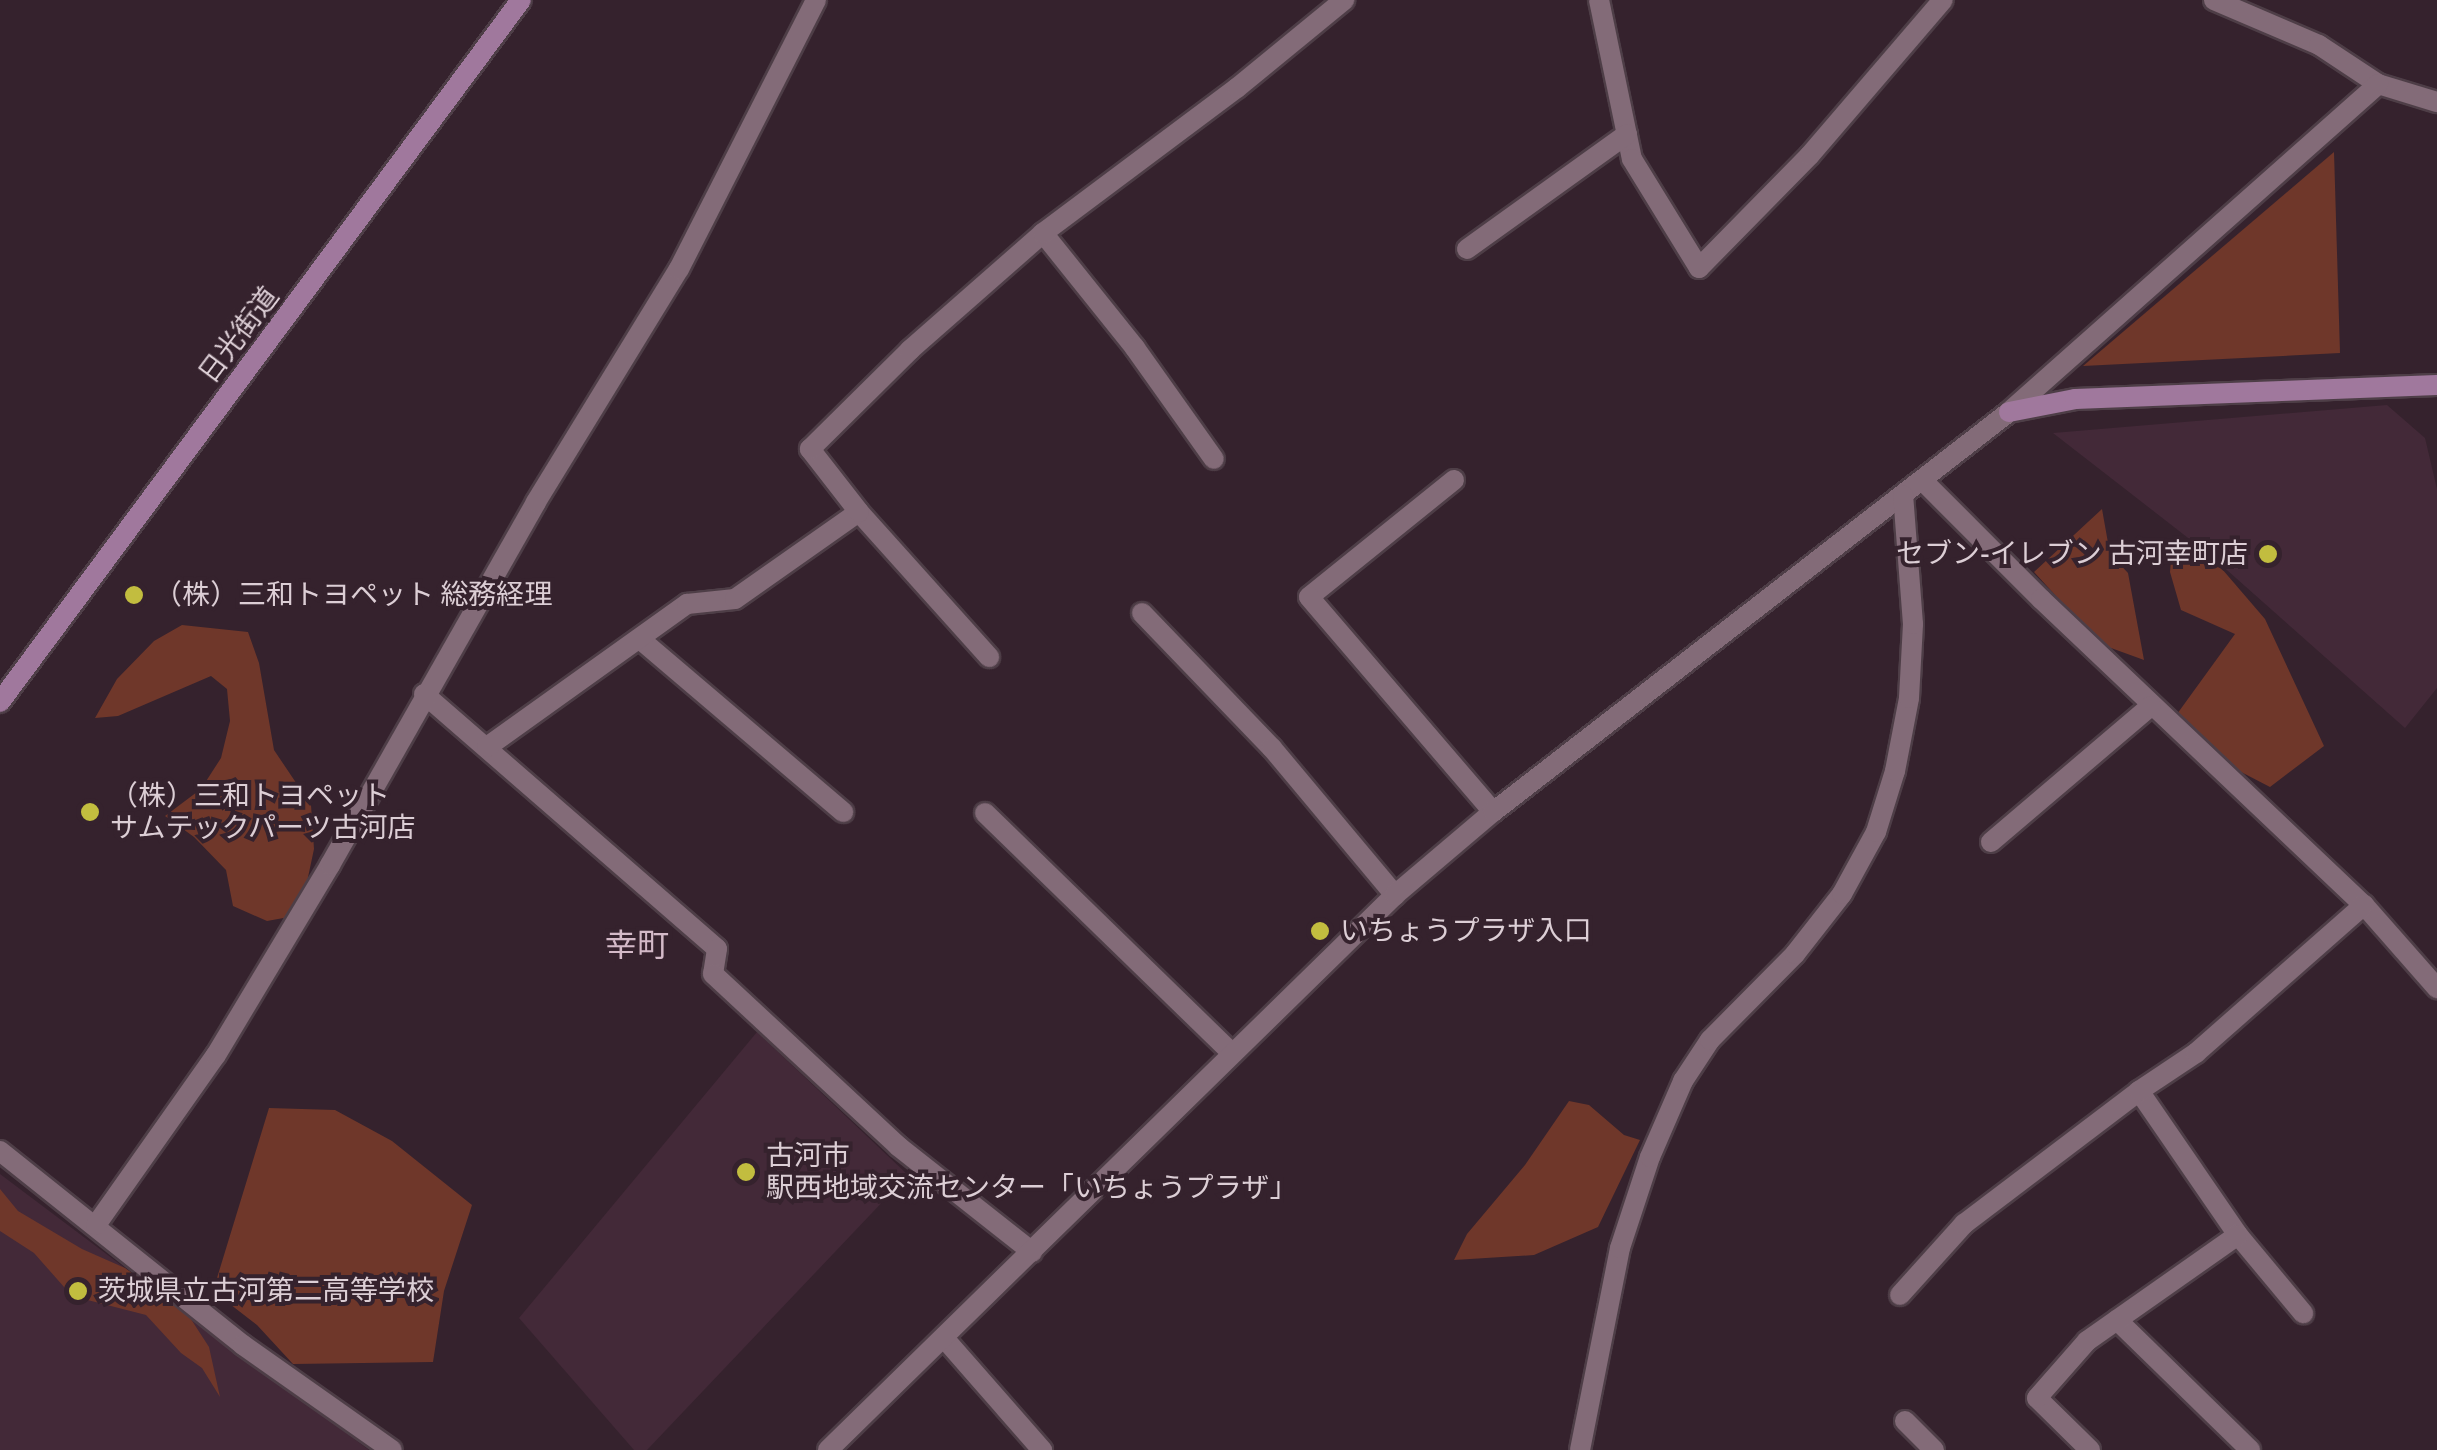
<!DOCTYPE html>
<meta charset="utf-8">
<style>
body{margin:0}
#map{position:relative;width:2437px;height:1450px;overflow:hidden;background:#35222d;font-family:Signika,"Noto Sans JP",sans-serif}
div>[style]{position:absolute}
.built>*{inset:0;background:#432938}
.green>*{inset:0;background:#6f372a}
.roads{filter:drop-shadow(2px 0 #4e3e47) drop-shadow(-2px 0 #4e3e47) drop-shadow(0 2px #4e3e47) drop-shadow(0 -2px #4e3e47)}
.street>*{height:20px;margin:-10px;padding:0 10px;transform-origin:10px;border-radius:10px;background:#836b78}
.secondary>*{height:20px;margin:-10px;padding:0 10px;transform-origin:10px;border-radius:10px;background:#a0789d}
.dots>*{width:28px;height:28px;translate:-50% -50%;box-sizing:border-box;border:5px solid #35222d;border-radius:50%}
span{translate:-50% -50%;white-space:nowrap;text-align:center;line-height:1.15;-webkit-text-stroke:8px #35222d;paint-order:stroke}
.street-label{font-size:28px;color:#dcced5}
.poi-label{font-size:28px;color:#dcced5}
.right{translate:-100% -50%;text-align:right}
.left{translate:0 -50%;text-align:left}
.quarter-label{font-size:32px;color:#d4bac8}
</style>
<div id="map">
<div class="built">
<div style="clip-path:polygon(2387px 405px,2425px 438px,2437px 489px,2437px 688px,2405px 728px,2210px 555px,2053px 433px)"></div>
<div style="clip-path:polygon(757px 1032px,908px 1175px,647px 1450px,634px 1450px,519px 1318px)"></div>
<div style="clip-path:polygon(0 1174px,125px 1268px,369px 1450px,0 1450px)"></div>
</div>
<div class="green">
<div style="clip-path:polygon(2334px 152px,2340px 353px,2083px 366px)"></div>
<div style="clip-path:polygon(2102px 509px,2110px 554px,2128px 573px,2144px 660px,2100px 644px,2034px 572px)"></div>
<div style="clip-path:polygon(2172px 548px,2210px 555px,2265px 619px,2324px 746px,2270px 787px,2164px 732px,2235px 634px,2181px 610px,2170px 572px)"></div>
<div style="clip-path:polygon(182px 625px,248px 632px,259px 663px,274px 750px,311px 805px,314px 849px,300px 915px,267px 921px,233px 906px,226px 870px,194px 837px,165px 816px,201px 789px,221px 758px,230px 721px,227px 689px,211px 676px,118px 716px,95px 718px,117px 679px,154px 641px)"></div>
<div style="clip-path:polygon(1569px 1101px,1589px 1105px,1624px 1135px,1640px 1140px,1598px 1227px,1534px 1255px,1454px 1260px,1467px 1234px,1525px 1165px)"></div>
<div style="clip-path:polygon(269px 1108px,335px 1110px,392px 1141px,472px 1205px,444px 1291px,433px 1362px,293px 1364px,257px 1325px,213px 1291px)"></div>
<div style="clip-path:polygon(0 1189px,18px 1211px,82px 1249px,125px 1268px,187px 1313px,209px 1347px,220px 1397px,202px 1368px,181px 1353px,146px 1315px,72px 1296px,34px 1253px,0 1231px)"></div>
</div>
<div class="roads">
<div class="street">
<div style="left:1599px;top:0;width:162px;rotate:78.3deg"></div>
<div style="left:1632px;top:159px;width:128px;rotate:58.4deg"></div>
<div style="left:1699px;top:268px;width:158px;rotate:-45.5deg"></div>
<div style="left:1810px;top:155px;width:204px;rotate:-49.4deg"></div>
<div style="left:2214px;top:0;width:114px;rotate:23.2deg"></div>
<div style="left:2319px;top:45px;width:71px;rotate:33.5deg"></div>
<div style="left:2378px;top:84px;width:62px;rotate:17deg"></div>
<div style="left:1043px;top:233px;width:147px;rotate:51.3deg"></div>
<div style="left:1135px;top:348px;width:136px;rotate:54.6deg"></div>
<div style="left:1467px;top:249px;width:197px;rotate:-35.7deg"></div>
<div style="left:1454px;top:480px;width:186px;rotate:141.1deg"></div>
<div style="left:1309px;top:597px;width:283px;rotate:49.4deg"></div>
<div style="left:1922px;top:480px;width:168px;rotate:45deg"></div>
<div style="left:2041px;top:599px;width:445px;rotate:43.5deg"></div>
<div style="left:2364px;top:905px;width:111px;rotate:48.7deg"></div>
<div style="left:859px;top:512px;width:195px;rotate:48.1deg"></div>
<div style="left:1142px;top:613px;width:187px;rotate:46.1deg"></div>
<div style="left:1272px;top:748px;width:192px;rotate:50.1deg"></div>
<div style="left:640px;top:639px;width:267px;rotate:40.4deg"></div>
<div style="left:424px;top:694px;width:388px;rotate:41deg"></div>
<div style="left:717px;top:949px;width:25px;rotate:99deg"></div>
<div style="left:713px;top:974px;width:253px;rotate:42.9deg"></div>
<div style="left:898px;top:1146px;width:171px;rotate:38.3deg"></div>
<div style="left:487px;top:747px;width:246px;rotate:-35.6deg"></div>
<div style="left:687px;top:604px;width:48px;rotate:-5.9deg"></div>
<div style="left:735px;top:599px;width:151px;rotate:-35.1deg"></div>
<div style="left:859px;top:512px;width:80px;rotate:-127.9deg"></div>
<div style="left:810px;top:449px;width:141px;rotate:-44.7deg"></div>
<div style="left:910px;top:350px;width:177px;rotate:-41.3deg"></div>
<div style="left:1043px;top:233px;width:242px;rotate:-36.8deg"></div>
<div style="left:1237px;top:88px;width:139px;rotate:-39.4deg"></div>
<div style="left:985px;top:813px;width:343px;rotate:44.2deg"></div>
<div style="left:1991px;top:842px;width:210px;rotate:-40.4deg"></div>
<div style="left:2139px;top:1091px;width:175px;rotate:55.5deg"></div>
<div style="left:2238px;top:1235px;width:102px;rotate:50.2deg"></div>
<div style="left:0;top:1151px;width:311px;rotate:38.6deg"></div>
<div style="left:243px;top:1345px;width:182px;rotate:35.2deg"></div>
<div style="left:96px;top:1225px;width:208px;rotate:-54.8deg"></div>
<div style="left:216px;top:1055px;width:222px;rotate:-59deg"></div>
<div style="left:330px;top:865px;width:417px;rotate:-60.4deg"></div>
<div style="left:536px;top:502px;width:273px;rotate:-58.5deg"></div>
<div style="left:679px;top:269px;width:302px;rotate:-63deg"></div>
<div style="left:1900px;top:1295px;width:96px;rotate:-48deg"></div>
<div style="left:1964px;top:1224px;width:220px;rotate:-37.2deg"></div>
<div style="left:2139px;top:1091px;width:69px;rotate:-33.7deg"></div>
<div style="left:2196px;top:1053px;width:224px;rotate:-41.4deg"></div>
<div style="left:2117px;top:1320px;width:186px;rotate:44.3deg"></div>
<div style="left:944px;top:1338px;width:149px;rotate:48.8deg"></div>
<div style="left:1905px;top:1421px;width:41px;rotate:45deg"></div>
<div style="left:828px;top:1450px;width:793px;rotate:-44.39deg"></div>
<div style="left:1395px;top:895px;width:128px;rotate:-40.3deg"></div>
<div style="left:1493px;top:812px;width:653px;rotate:-37.78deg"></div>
<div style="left:2009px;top:412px;width:494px;rotate:-41.6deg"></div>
<div style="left:1580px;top:1450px;width:206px;rotate:-78.8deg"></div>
<div style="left:1620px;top:1248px;width:96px;rotate:-71.8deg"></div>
<div style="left:1650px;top:1157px;width:83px;rotate:-66.5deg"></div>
<div style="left:1683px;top:1081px;width:49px;rotate:-56.6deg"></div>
<div style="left:1710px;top:1040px;width:121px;rotate:-45.3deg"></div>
<div style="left:1795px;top:954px;width:76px;rotate:-51.9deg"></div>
<div style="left:1842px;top:894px;width:71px;rotate:-61.3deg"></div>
<div style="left:1876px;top:832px;width:64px;rotate:-72.7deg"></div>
<div style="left:1895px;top:771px;width:74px;rotate:-79.1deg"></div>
<div style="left:1909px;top:698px;width:74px;rotate:-86.9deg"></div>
<div style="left:1913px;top:624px;width:129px;rotate:-94.4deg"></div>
<div style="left:2090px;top:1450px;width:74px;rotate:-135.5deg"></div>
<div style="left:2037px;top:1398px;width:76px;rotate:-48.7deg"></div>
<div style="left:2087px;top:1341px;width:184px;rotate:-35.1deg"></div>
</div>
<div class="secondary">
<div style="left:2009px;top:412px;width:67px;rotate:-11.1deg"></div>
<div style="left:2075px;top:399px;width:362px;rotate:-2.2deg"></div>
<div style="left:0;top:702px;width:874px;rotate:-53.42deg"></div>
</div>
</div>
<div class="dots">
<div style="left:2268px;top:554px;background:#c2bd3f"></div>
<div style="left:134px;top:595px;background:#c2bd3f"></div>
<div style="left:90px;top:812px;background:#c2bd3f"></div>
<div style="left:1320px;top:931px;background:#c2bd3f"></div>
<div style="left:746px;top:1172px;background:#c2bd3f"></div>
<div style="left:78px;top:1291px;background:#c2bd3f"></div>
</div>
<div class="street-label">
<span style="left:239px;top:335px;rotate:-53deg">日光街道</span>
</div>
<div class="poi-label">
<span class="right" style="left:2248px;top:554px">セブン-イレブン 古河幸町店</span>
<span class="left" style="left:154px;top:595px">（株）三和トヨペット 総務経理</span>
<span class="left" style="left:110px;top:812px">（株）三和トヨペット<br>サムテックパーツ古河店</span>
<span class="left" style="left:1340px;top:931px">いちょうプラザ入口</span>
<span class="left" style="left:766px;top:1172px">古河市<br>駅西地域交流センター「いちょうプラザ」</span>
<span class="left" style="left:98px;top:1291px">茨城県立古河第二高等学校</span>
</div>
<div class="quarter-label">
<span style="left:637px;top:946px">幸町</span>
</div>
</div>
